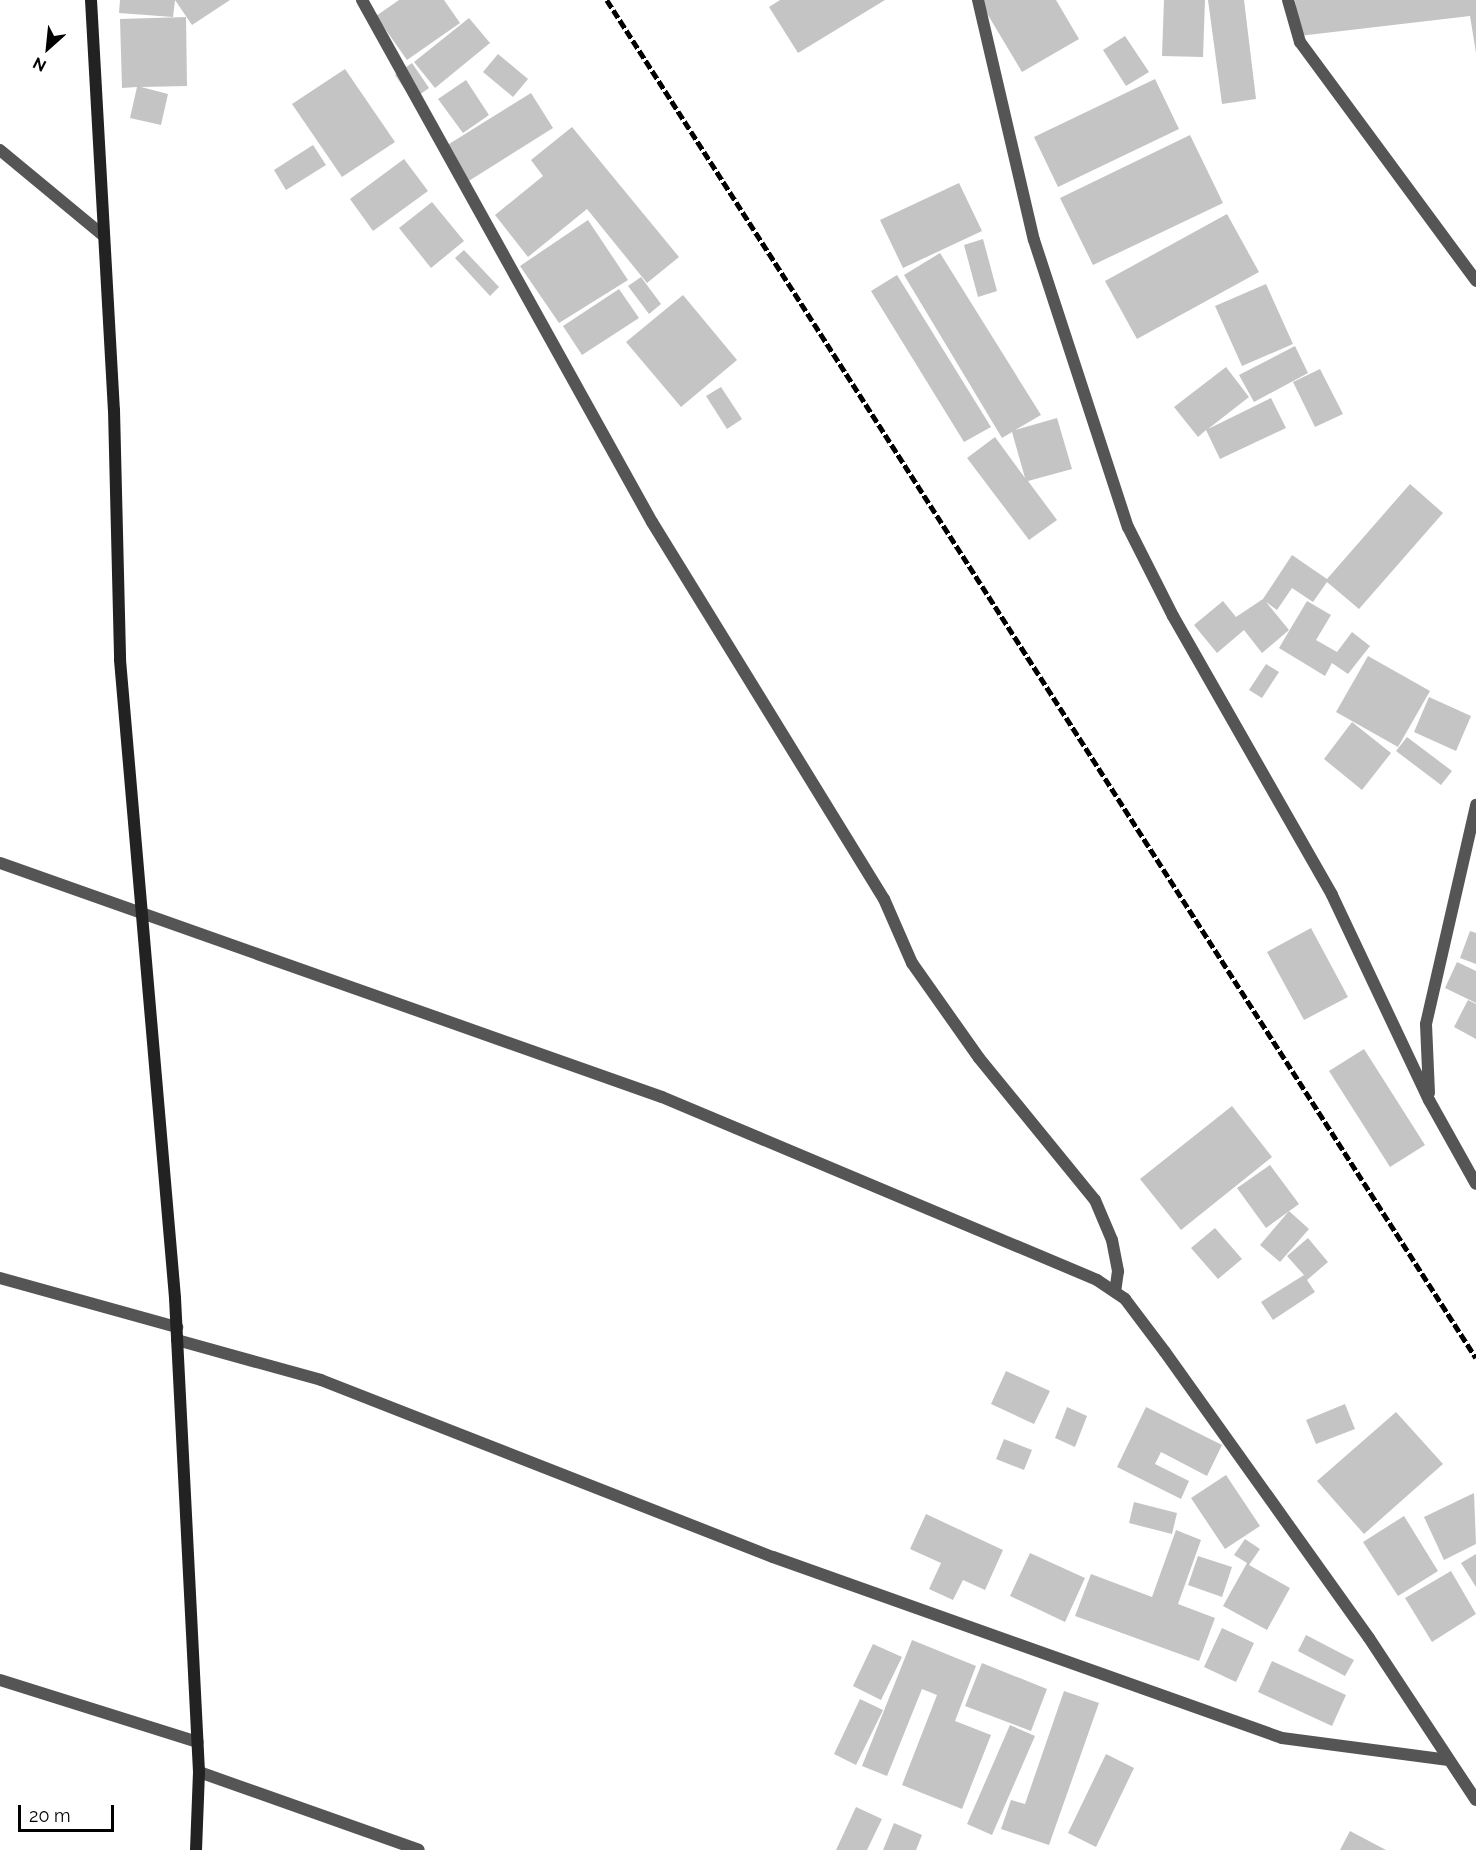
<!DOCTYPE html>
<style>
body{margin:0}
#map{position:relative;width:1476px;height:1850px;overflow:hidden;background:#fff;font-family:Raleway,sans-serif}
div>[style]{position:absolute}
.building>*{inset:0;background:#c4c4c4}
.street>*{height:12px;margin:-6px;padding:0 6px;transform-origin:6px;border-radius:6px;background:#555}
.secondary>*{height:12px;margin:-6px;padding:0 6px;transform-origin:6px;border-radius:6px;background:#222}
.rail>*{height:4.5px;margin-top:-2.25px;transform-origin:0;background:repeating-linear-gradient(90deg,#000 0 9px,transparent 0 12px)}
span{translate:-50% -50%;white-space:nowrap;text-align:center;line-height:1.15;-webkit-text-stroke:5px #fff;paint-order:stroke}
.north{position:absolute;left:18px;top:18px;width:60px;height:60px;-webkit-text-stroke:4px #fff;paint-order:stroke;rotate:207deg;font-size:16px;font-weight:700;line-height:24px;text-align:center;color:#000}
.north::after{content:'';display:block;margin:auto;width:21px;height:27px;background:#000;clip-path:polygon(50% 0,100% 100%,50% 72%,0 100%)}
.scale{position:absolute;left:18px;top:1805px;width:96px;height:27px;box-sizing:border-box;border:3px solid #000;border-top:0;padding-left:8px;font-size:18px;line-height:21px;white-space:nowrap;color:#000;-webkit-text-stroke:4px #fff;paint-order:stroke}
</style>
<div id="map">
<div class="building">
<div style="clip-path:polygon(120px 0,175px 0,173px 17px,119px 13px)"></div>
<div style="clip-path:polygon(175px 0,230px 0,192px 25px)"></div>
<div style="clip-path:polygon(399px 0,444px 0,460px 23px,407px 60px,376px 16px)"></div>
<div style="clip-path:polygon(780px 0,885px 0,798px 53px,769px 7px)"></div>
<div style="clip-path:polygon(979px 0,1056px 0,1079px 39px,1022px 72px)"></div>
<div style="clip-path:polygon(1164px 0,1205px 0,1203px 57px,1162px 56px)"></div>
<div style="clip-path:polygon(1208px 0,1244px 0,1256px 99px,1222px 104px)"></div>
<div style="clip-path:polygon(1295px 0,1476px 0,1476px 53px,1470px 16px,1299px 36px)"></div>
<div style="clip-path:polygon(186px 17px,187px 86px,141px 87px,168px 94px,161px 125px,130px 118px,137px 87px,122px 88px,120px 19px)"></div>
<div style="clip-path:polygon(469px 18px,490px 43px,435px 88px,414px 62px)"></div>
<div style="clip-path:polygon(1125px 36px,1149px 72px,1126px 86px,1103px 50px)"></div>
<div style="clip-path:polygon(498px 54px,528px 79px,513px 97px,483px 72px)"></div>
<div style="clip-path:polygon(412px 63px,429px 88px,412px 100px,395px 75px)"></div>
<div style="clip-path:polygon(345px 69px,395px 142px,342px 177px,292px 104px)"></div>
<div style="clip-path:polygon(1155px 79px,1179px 129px,1058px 187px,1034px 137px)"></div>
<div style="clip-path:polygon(466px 80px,489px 115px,463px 133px,438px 99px)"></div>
<div style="clip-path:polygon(531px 93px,553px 128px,464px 184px,441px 149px)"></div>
<div style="clip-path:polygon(572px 127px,679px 257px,647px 283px,587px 209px,528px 257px,495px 215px,543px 176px,531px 160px)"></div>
<div style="clip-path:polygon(1190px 135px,1223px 203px,1093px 265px,1060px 198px)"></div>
<div style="clip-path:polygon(313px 145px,326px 165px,286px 190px,274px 170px)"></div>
<div style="clip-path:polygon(404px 159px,428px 191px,373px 231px,350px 199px)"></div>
<div style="clip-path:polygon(959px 183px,982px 231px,903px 268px,880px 220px)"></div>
<div style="clip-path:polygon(432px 202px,464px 241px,431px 268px,399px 228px)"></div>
<div style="clip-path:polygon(1227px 214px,1259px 272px,1137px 339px,1105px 281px)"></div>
<div style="clip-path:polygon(588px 220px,628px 280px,559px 323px,520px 266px)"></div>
<div style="clip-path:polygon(983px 239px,997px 291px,978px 297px,964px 245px)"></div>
<div style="clip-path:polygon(464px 250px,499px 287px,490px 296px,455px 258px)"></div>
<div style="clip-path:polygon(940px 253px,1041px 415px,1015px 430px,1057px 418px,1072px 469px,1028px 481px,1057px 520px,1029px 540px,967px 458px,995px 437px,1025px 478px,1012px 432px,1002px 438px,904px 275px)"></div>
<div style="clip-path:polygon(897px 275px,991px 427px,964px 442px,871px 291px)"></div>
<div style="clip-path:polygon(641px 277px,661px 304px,649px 314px,628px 286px)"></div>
<div style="clip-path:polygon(1266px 284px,1293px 344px,1242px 366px,1215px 306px)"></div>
<div style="clip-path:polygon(619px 289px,639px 318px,582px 355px,563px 326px)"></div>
<div style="clip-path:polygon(683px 295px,737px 360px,681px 407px,626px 342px)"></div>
<div style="clip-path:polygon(1295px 346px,1308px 373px,1254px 402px,1239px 375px)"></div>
<div style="clip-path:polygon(1226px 367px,1249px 397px,1208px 429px,1271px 398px,1286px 428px,1220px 459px,1206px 430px,1198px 437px,1174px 407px)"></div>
<div style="clip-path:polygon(1320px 369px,1343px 414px,1315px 427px,1293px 382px)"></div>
<div style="clip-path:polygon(721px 387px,742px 419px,727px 429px,706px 396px)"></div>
<div style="clip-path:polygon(1410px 484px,1443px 513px,1359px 609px,1327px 582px,1313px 602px,1292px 588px,1277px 610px,1266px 602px,1289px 630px,1262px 653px,1244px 630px,1217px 653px,1194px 625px,1223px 601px,1236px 617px,1263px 599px,1292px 555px,1327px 579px)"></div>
<div style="clip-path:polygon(1307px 601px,1331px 615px,1316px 640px,1337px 652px,1352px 632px,1370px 646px,1348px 674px,1332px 663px,1325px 676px,1279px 648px)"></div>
<div style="clip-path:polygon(1368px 656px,1430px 691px,1398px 747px,1336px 712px)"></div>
<div style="clip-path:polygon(1266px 664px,1279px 672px,1262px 698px,1249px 690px)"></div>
<div style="clip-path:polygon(1429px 697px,1471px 716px,1456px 751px,1414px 732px)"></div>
<div style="clip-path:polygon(1352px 722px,1391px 753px,1362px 790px,1324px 759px)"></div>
<div style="clip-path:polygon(1407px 737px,1452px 771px,1441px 785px,1396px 751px)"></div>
<div style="clip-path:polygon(1311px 928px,1348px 997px,1304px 1020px,1267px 952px)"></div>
<div style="clip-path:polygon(1470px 931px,1476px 933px,1476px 964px,1460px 958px)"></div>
<div style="clip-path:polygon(1457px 962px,1476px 971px,1476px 1003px,1445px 988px)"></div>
<div style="clip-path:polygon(1468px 1000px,1476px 1004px,1476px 1039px,1454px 1027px)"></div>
<div style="clip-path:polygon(1364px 1049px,1425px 1145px,1390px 1167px,1329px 1071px)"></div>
<div style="clip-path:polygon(1232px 1106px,1272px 1157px,1181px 1230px,1140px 1179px)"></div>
<div style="clip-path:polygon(1270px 1165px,1299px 1204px,1266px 1228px,1237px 1188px)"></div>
<div style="clip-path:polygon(1289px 1211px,1309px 1229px,1280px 1262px,1260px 1245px)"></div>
<div style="clip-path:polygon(1215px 1228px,1242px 1259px,1218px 1279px,1191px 1248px)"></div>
<div style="clip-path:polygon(1308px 1238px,1328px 1262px,1307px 1280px,1315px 1292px,1273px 1320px,1261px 1302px,1304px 1275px,1287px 1256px)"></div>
<div style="clip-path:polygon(1006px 1371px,1050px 1391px,1034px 1424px,991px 1404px)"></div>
<div style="clip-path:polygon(1345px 1404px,1355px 1429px,1316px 1444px,1306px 1420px)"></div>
<div style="clip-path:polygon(1067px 1407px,1087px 1416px,1075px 1447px,1055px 1438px)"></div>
<div style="clip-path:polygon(1146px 1407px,1222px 1445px,1207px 1476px,1161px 1452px,1155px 1464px,1189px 1481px,1181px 1499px,1117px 1467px)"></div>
<div style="clip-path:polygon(1396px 1412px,1443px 1464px,1364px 1534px,1317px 1481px)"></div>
<div style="clip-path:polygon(1004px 1439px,1032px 1450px,1024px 1470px,996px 1459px)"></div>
<div style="clip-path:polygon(1226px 1475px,1260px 1526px,1225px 1549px,1191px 1498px)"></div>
<div style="clip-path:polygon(1474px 1493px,1476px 1544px,1444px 1560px,1424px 1517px)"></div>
<div style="clip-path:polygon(1134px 1502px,1177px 1513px,1172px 1534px,1129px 1523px)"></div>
<div style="clip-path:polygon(926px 1514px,1003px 1550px,985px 1590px,963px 1580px,953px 1600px,929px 1589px,941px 1563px,910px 1549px)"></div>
<div style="clip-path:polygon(1404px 1516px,1438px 1571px,1398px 1596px,1363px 1542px)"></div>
<div style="clip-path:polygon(1176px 1530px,1201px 1540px,1178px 1604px,1215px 1618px,1199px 1661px,1075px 1616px,1091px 1574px,1152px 1597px)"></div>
<div style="clip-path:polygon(1245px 1539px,1260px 1549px,1249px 1565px,1290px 1588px,1267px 1630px,1223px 1606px,1247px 1563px,1234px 1555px)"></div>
<div style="clip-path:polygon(1030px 1553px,1085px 1578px,1065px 1622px,1010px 1596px)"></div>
<div style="clip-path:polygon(1476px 1554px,1476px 1587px,1461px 1563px)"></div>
<div style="clip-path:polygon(1198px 1556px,1232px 1567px,1222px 1597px,1188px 1585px)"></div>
<div style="clip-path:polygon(1451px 1571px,1476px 1614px,1432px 1642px,1405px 1598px)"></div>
<div style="clip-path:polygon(1222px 1628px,1254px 1643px,1236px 1682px,1204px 1667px)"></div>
<div style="clip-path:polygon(1306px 1635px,1354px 1660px,1345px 1676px,1298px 1651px)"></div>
<div style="clip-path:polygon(912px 1640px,976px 1666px,955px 1721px,991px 1735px,962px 1809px,902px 1785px,937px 1695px,922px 1689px,887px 1776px,862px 1766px)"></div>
<div style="clip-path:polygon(873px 1644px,902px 1657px,881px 1700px,853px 1686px)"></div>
<div style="clip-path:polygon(1272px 1661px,1346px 1695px,1332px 1726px,1258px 1692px)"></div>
<div style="clip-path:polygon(982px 1663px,1047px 1689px,1031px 1731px,965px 1706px)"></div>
<div style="clip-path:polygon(1064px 1691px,1099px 1703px,1049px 1845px,1001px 1829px,1011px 1800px,1025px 1804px)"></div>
<div style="clip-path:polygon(860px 1699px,883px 1710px,856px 1765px,834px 1754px)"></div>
<div style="clip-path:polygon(1010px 1725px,1035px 1736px,992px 1835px,967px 1824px)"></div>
<div style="clip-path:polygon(1106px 1754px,1134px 1768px,1096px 1847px,1068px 1833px)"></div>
<div style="clip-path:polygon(856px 1807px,882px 1819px,867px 1850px,836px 1850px)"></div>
<div style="clip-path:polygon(894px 1823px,922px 1835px,916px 1850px,883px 1850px)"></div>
<div style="clip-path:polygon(1350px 1831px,1386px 1850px,1340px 1850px)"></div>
</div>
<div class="street">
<div style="left:362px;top:0;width:597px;rotate:60.95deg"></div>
<div style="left:652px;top:522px;width:443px;rotate:58.4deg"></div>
<div style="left:884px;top:899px;width:70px;rotate:66.4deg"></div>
<div style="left:912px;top:963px;width:116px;rotate:54.8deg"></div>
<div style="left:979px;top:1058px;width:183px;rotate:50.8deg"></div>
<div style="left:1095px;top:1200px;width:43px;rotate:67deg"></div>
<div style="left:1112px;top:1240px;width:32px;rotate:79deg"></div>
<div style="left:1118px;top:1271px;width:21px;rotate:98deg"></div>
<div style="left:978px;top:0;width:246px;rotate:76.9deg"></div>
<div style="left:1034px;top:240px;width:302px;rotate:71.9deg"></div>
<div style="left:1128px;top:527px;width:100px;rotate:63.2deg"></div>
<div style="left:1173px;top:616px;width:321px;rotate:60.3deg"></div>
<div style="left:1332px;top:895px;width:227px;rotate:64.7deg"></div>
<div style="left:1429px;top:1100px;width:96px;rotate:60.8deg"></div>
<div style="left:1288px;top:0;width:44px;rotate:74.1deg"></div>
<div style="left:1300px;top:42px;width:297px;rotate:53.6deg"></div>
<div style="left:0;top:150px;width:135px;rotate:39.6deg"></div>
<div style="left:0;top:863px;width:702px;rotate:19.47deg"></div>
<div style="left:662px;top:1097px;width:472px;rotate:22.8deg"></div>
<div style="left:1097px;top:1280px;width:34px;rotate:34deg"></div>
<div style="left:1125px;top:1299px;width:66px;rotate:53deg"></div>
<div style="left:1165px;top:1352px;width:351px;rotate:54.5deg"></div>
<div style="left:1369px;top:1638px;width:194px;rotate:56.6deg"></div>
<div style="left:1429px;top:1093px;width:69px;rotate:-92.5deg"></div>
<div style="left:1426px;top:1024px;width:225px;rotate:-77.1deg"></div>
<div style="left:0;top:1278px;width:184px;rotate:15.5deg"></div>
<div style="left:177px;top:1340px;width:149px;rotate:15.5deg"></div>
<div style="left:321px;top:1380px;width:485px;rotate:21.4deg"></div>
<div style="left:773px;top:1557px;width:540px;rotate:19.58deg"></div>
<div style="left:1282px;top:1738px;width:168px;rotate:7.5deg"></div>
<div style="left:0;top:1680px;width:207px;rotate:17.4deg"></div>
<div style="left:199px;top:1772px;width:233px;rotate:19.5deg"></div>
</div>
<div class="secondary">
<div style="left:91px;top:0;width:411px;rotate:86.8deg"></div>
<div style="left:114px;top:410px;width:250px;rotate:88.6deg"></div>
<div style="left:120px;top:660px;width:640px;rotate:85.07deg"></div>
<div style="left:175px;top:1298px;width:475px;rotate:87.1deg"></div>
<div style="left:199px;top:1772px;width:78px;rotate:92.2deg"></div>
</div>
<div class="rail">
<div style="left:607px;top:0;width:1612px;rotate:57.38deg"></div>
</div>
<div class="north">N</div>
<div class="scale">20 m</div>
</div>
